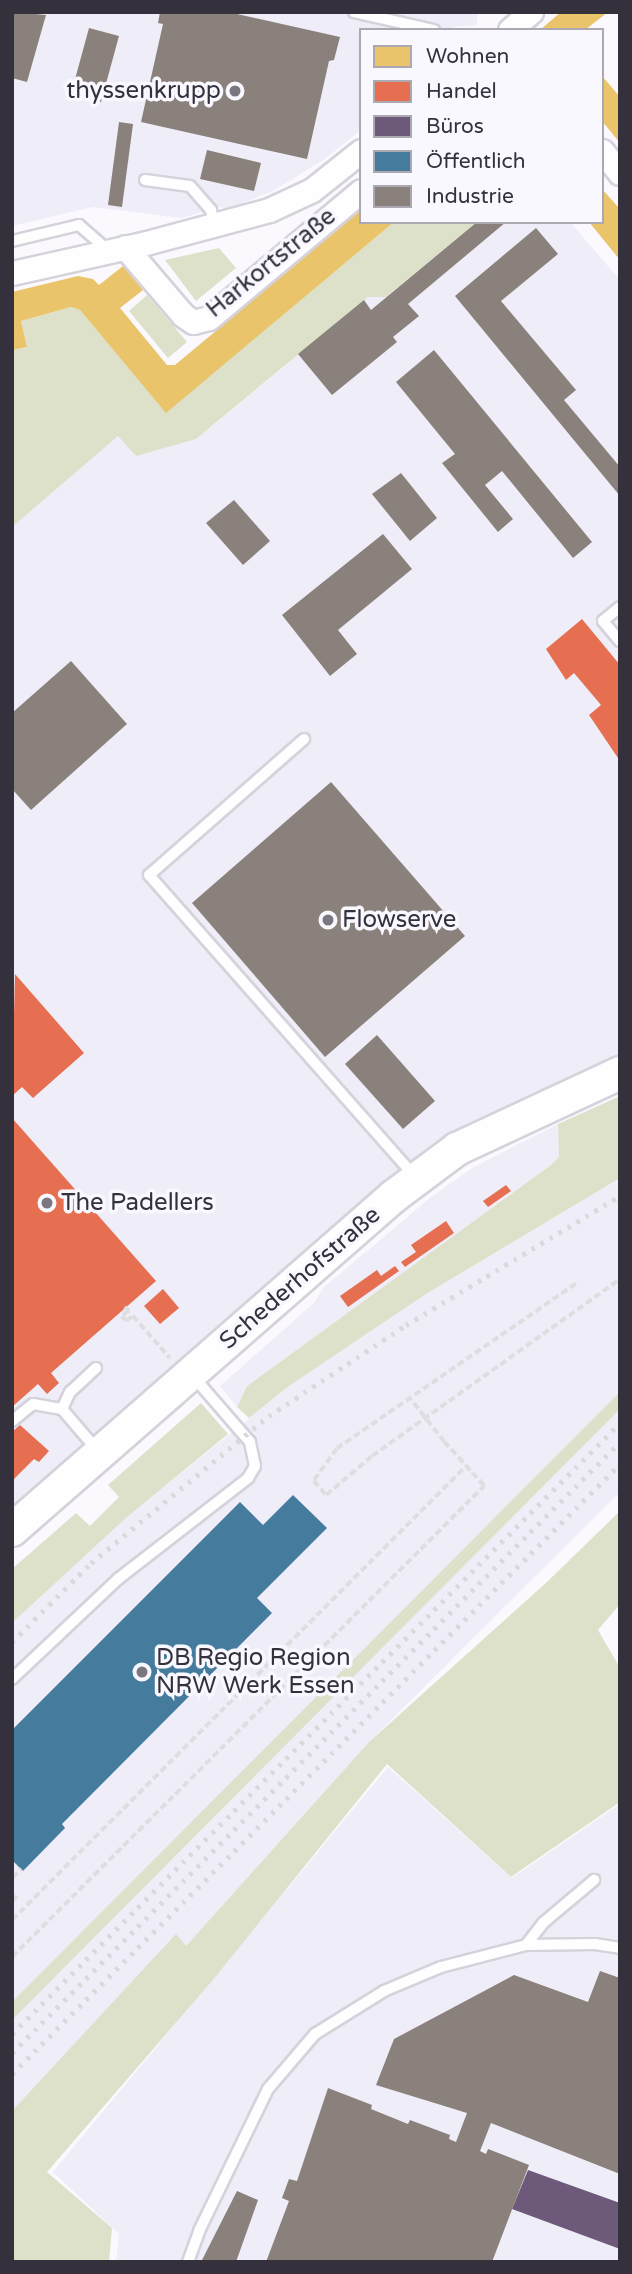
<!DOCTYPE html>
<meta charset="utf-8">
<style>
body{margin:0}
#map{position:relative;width:632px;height:2274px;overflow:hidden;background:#fbf9fe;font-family:"Varela Round",sans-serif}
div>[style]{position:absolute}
.built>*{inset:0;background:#efedf8}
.green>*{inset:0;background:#dde1ca}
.homes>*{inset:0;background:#e9c46a}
.shops>*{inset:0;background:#e76f51}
.offices>*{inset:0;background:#6d597a}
.public>*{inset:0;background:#457b9d}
.industry>*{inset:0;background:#8a817c}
.path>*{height:3.5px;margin-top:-1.75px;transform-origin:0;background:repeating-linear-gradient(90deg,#dedddf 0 7px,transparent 0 10.5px)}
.roads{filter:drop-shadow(2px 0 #d5d2db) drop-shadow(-2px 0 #d5d2db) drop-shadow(0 2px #d5d2db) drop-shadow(0 -2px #d5d2db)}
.lane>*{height:10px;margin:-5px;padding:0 5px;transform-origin:5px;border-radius:5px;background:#fefeff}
.street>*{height:23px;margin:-11.5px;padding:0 11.5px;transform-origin:11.5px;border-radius:11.5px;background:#fefeff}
.secondary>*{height:32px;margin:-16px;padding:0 16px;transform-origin:16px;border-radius:16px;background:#fefeff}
.rail>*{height:5px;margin-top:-2.5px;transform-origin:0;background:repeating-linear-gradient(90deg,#d9d8da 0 3.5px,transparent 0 10.5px)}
.dots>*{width:19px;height:19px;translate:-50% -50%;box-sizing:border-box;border:4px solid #faf8ff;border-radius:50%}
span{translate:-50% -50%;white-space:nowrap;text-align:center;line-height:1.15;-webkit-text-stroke:7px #faf8ff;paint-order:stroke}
.poi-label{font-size:24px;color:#34313d}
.right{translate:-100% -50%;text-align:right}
.left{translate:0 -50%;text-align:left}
.street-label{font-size:24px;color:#34313d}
.frame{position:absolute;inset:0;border:14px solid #34313d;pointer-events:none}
.legend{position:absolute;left:359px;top:28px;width:245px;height:196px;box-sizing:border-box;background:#faf8ff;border:2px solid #aba8b1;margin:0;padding:9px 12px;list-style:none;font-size:21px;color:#34313d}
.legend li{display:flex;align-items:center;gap:14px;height:35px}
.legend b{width:35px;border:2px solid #aba8b1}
</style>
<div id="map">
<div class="built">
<div style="clip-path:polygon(12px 12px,477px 12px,477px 25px,454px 27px,453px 30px,361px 30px,361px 130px,325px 159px,273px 191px,225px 210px,222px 207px,181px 218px,93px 207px,12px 226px)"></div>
<div style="clip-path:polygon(477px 222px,570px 222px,620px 280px,620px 1065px,453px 1141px,12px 1518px,12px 478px,20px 519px,118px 435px,209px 429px,368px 297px,386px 297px)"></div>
<div style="clip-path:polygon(558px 1124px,559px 1157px,551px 1165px,247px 1386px,237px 1407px,220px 1386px,314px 1303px,323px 1288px,430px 1198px,472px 1168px)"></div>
<div style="clip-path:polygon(620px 1178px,620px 1492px,369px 1742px,186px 1946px,12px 2155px,12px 1623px,126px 1518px,289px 1386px,426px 1294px)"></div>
<div style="clip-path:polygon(388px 1767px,512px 1878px,620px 1804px,620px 2262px,116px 2262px,119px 2234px,53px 2172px)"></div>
</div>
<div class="green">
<div style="clip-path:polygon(394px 222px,477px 222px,386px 297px,368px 297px,196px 439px,136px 456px,118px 436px,12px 527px,12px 350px,27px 347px,21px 321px,71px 307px,80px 310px,166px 412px)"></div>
<div style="clip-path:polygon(219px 248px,236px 268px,196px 301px,165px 260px)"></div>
<div style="clip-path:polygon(147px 295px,187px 342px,168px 358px,129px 311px)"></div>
<div style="clip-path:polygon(620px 1096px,620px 1178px,426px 1294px,289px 1386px,249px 1418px,237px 1407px,247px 1386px,551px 1165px,559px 1157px,558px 1124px)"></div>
<div style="clip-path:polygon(620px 1392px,620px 1409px,12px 2020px,12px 2002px)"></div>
<div style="clip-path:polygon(201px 1403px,228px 1434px,126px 1518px,12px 1623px,12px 1569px,76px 1513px,90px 1526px,119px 1497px,108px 1485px)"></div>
<div style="clip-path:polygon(620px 1511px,620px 1604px,598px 1630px,620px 1668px,620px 1802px,511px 1877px,387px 1764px,212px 1981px,47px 2172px,112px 2228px,109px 2262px,12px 2262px,12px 2111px,176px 1934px,186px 1946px,369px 1742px,548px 1581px)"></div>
</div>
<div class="homes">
<div style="clip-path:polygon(561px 12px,608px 12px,585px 30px,540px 30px)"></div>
<div style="clip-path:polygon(602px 76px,620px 97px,620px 143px,602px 121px)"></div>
<div style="clip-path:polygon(602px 189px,619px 208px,620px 260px,589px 222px,602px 222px)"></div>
<div style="clip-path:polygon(361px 210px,361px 222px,394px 222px,166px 413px,80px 310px,71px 307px,21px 321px,27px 347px,12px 350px,12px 292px,78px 276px,93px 279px,99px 285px,123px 266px,143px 290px,120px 308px,167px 365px,175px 365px)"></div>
</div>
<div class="shops">
<div style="clip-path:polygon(582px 619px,620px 665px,620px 761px,589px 715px,601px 705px,574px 673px,566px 680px,546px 649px)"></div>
<div style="clip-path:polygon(15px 974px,84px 1053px,33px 1098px,22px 1087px,12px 1096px)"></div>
<div style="clip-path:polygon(12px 1118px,156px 1281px,51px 1373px,59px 1383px,47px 1394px,38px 1384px,12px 1407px)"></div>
<div style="clip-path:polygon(506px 1185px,511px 1191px,488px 1207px,483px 1201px)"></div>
<div style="clip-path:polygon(446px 1221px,454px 1233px,405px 1267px,401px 1262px,416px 1252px,411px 1245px)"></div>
<div style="clip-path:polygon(395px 1266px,399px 1271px,348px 1307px,340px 1296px,377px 1270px,381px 1276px)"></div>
<div style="clip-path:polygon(163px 1289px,179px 1308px,160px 1324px,144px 1306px)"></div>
<div style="clip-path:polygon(20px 1425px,49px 1451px,39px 1462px,34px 1459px,12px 1481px,12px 1432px)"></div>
</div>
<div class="offices">
<div style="clip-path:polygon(528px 2170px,620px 2203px,620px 2249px,512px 2209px)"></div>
</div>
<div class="public">
<div style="clip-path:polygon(293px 1495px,327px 1528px,257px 1598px,272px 1613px,62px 1824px,65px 1828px,23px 1871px,12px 1860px,12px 1730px,240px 1502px,263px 1525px)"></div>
</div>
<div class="industry">
<div style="clip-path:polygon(13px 12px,46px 15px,27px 82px,12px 78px)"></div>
<div style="clip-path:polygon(160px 12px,228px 12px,340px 37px,334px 60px,329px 61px,307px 159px,141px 122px,163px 24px,158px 23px)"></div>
<div style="clip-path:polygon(89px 28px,119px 36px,101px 102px,71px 94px)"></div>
<div style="clip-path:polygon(119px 122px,133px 124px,122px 207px,108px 205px)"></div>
<div style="clip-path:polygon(207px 150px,261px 163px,254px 191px,200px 179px)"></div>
<div style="clip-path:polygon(477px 222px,506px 222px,408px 304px,419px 316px,393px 337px,397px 342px,332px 395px,298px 354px,364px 300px,371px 310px)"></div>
<div style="clip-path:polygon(536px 228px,558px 254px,501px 301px,576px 390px,564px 400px,620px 467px,620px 496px,455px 296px)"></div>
<div style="clip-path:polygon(434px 350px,592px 542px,573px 558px,502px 471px,485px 485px,513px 519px,498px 532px,442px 463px,455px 454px,396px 382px)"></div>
<div style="clip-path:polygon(401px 473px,437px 518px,410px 541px,372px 494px)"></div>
<div style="clip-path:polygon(234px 500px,270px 541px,243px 565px,206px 523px)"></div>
<div style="clip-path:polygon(383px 534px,412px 569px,338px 630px,357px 654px,330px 676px,282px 615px)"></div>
<div style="clip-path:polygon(71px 661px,127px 724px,31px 810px,12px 789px,12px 713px)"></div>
<div style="clip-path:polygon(331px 782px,465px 936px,325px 1057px,192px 903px)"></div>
<div style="clip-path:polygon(377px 1035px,435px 1101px,403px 1129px,345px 1064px)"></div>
<div style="clip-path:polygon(600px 1971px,620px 1978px,620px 2174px,491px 2123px,480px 2151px,486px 2154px,488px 2149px,529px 2165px,492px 2262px,266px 2262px,289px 2201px,282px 2198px,289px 2179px,297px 2181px,328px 2088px,372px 2105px,371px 2109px,408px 2124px,410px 2120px,450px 2135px,449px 2139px,456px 2142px,467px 2113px,376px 2085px,394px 2039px,514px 1975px,588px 2002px)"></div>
<div style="clip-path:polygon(237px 2191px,258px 2200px,236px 2262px,201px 2262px)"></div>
</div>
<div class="path">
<div style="left:576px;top:1284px;width:290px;rotate:145.4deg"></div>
<div style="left:337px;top:1449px;width:39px;rotate:126deg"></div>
<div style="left:314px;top:1481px;width:18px;rotate:49deg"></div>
<div style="left:326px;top:1495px;width:60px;rotate:-40.3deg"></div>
<div style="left:372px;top:1456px;width:305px;rotate:-35.5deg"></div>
<div style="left:125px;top:1307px;width:6px;rotate:45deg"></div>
<div style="left:129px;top:1311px;width:9px;rotate:144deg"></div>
<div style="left:122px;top:1316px;width:6px;rotate:51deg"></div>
<div style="left:126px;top:1321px;width:9px;rotate:-36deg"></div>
<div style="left:133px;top:1316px;width:56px;rotate:48.6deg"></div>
<div style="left:12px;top:1878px;width:13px;rotate:-45deg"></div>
<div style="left:12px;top:1901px;width:7px;rotate:-45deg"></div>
<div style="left:12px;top:1920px;width:641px;rotate:-45deg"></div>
<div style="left:12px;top:1957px;width:667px;rotate:-44.94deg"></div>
<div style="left:484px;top:1486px;width:59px;rotate:-132.3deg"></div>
<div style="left:444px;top:1442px;width:53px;rotate:-128.2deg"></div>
</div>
<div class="roads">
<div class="lane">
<div style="left:354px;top:12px;width:82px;rotate:12.7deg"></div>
<div style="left:145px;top:180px;width:45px;rotate:7.6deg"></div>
<div style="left:190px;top:186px;width:32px;rotate:49deg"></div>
<div style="left:211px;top:210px;width:15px;rotate:79deg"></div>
<div style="left:12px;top:241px;width:69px;rotate:-13.4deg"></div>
<div style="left:79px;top:225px;width:38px;rotate:41deg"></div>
<div style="left:620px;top:607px;width:22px;rotate:141deg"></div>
<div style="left:603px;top:621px;width:26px;rotate:50deg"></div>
<div style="left:304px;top:739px;width:206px;rotate:138.7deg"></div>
<div style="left:149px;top:875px;width:402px;rotate:48.6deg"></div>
<div style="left:96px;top:1368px;width:35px;rotate:137deg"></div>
<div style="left:70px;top:1392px;width:19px;rotate:115deg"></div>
<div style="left:62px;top:1409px;width:55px;rotate:49.4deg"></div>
<div style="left:12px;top:1421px;width:27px;rotate:-39deg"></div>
<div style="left:33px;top:1404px;width:29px;rotate:10deg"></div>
<div style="left:12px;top:1679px;width:146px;rotate:-43.3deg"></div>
<div style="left:118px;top:1579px;width:165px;rotate:-37.8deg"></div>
<div style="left:248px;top:1478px;width:14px;rotate:-60deg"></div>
<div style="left:255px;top:1466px;width:25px;rotate:-102deg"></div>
<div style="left:250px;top:1442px;width:89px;rotate:-130.9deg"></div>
<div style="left:526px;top:1945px;width:69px;rotate:-0.8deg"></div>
<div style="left:595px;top:1944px;width:25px;rotate:9deg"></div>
<div style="left:188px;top:2262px;width:33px;rotate:-70deg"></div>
<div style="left:199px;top:2231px;width:158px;rotate:-64.1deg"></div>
<div style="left:268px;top:2089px;width:72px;rotate:-49.5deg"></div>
<div style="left:315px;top:2034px;width:81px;rotate:-31.9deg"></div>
<div style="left:384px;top:1991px;width:62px;rotate:-22.8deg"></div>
<div style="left:441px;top:1967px;width:88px;rotate:-14.5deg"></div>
<div style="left:526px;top:1945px;width:28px;rotate:-52deg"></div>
<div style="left:543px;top:1923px;width:67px;rotate:-40.1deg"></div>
</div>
<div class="street">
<div style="left:510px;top:30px;width:28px;rotate:-41deg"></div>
<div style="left:602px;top:151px;width:28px;rotate:51deg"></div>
<div style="left:125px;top:247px;width:89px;rotate:49.5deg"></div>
<div style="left:183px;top:315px;width:12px;rotate:35deg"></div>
<div style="left:193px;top:322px;width:16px;rotate:-14deg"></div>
<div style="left:209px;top:318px;width:198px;rotate:-39.9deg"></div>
<div style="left:12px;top:273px;width:137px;rotate:-12.6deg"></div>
<div style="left:146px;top:243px;width:127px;rotate:-15deg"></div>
<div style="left:269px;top:210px;width:47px;rotate:-24.9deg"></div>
<div style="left:312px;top:190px;width:63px;rotate:-38.5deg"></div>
</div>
<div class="secondary">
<div style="left:12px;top:1530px;width:507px;rotate:-41.16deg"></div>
<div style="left:394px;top:1196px;width:79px;rotate:-36.7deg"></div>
<div style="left:457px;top:1149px;width:180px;rotate:-25deg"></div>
</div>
</div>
<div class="rail">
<div style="left:12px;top:1642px;width:112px;rotate:-45deg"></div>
<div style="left:91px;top:1563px;width:231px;rotate:-39.6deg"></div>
<div style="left:269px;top:1416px;width:164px;rotate:-33.6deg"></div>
<div style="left:406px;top:1325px;width:250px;rotate:-31.1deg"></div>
<div style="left:12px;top:2034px;width:862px;rotate:-45.14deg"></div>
<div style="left:12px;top:2053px;width:862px;rotate:-45.14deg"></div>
<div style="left:12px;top:2074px;width:861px;rotate:-45.09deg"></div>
</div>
<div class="dots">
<div style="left:235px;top:91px;background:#7a7781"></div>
<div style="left:328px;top:920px;background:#7a7781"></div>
<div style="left:47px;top:1203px;background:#7a7781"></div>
<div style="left:142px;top:1672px;background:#7a7781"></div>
</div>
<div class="poi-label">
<span class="right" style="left:221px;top:91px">thyssenkrupp</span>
<span class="left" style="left:342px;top:920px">Flowserve</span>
<span class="left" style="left:61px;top:1203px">The Padellers</span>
<span class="left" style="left:156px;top:1672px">DB Regio Region<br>NRW Werk Essen</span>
</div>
<div class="street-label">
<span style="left:271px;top:263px;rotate:-39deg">Harkortstraße</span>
<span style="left:300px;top:1278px;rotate:-41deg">Schederhofstraße</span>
</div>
<div class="frame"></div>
<ul class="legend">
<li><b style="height:19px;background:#e9c46a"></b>Wohnen</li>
<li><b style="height:19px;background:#e76f51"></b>Handel</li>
<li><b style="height:19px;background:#6d597a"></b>Büros</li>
<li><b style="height:19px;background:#457b9d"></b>Öffentlich</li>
<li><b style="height:19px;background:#8a817c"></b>Industrie</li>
</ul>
</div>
